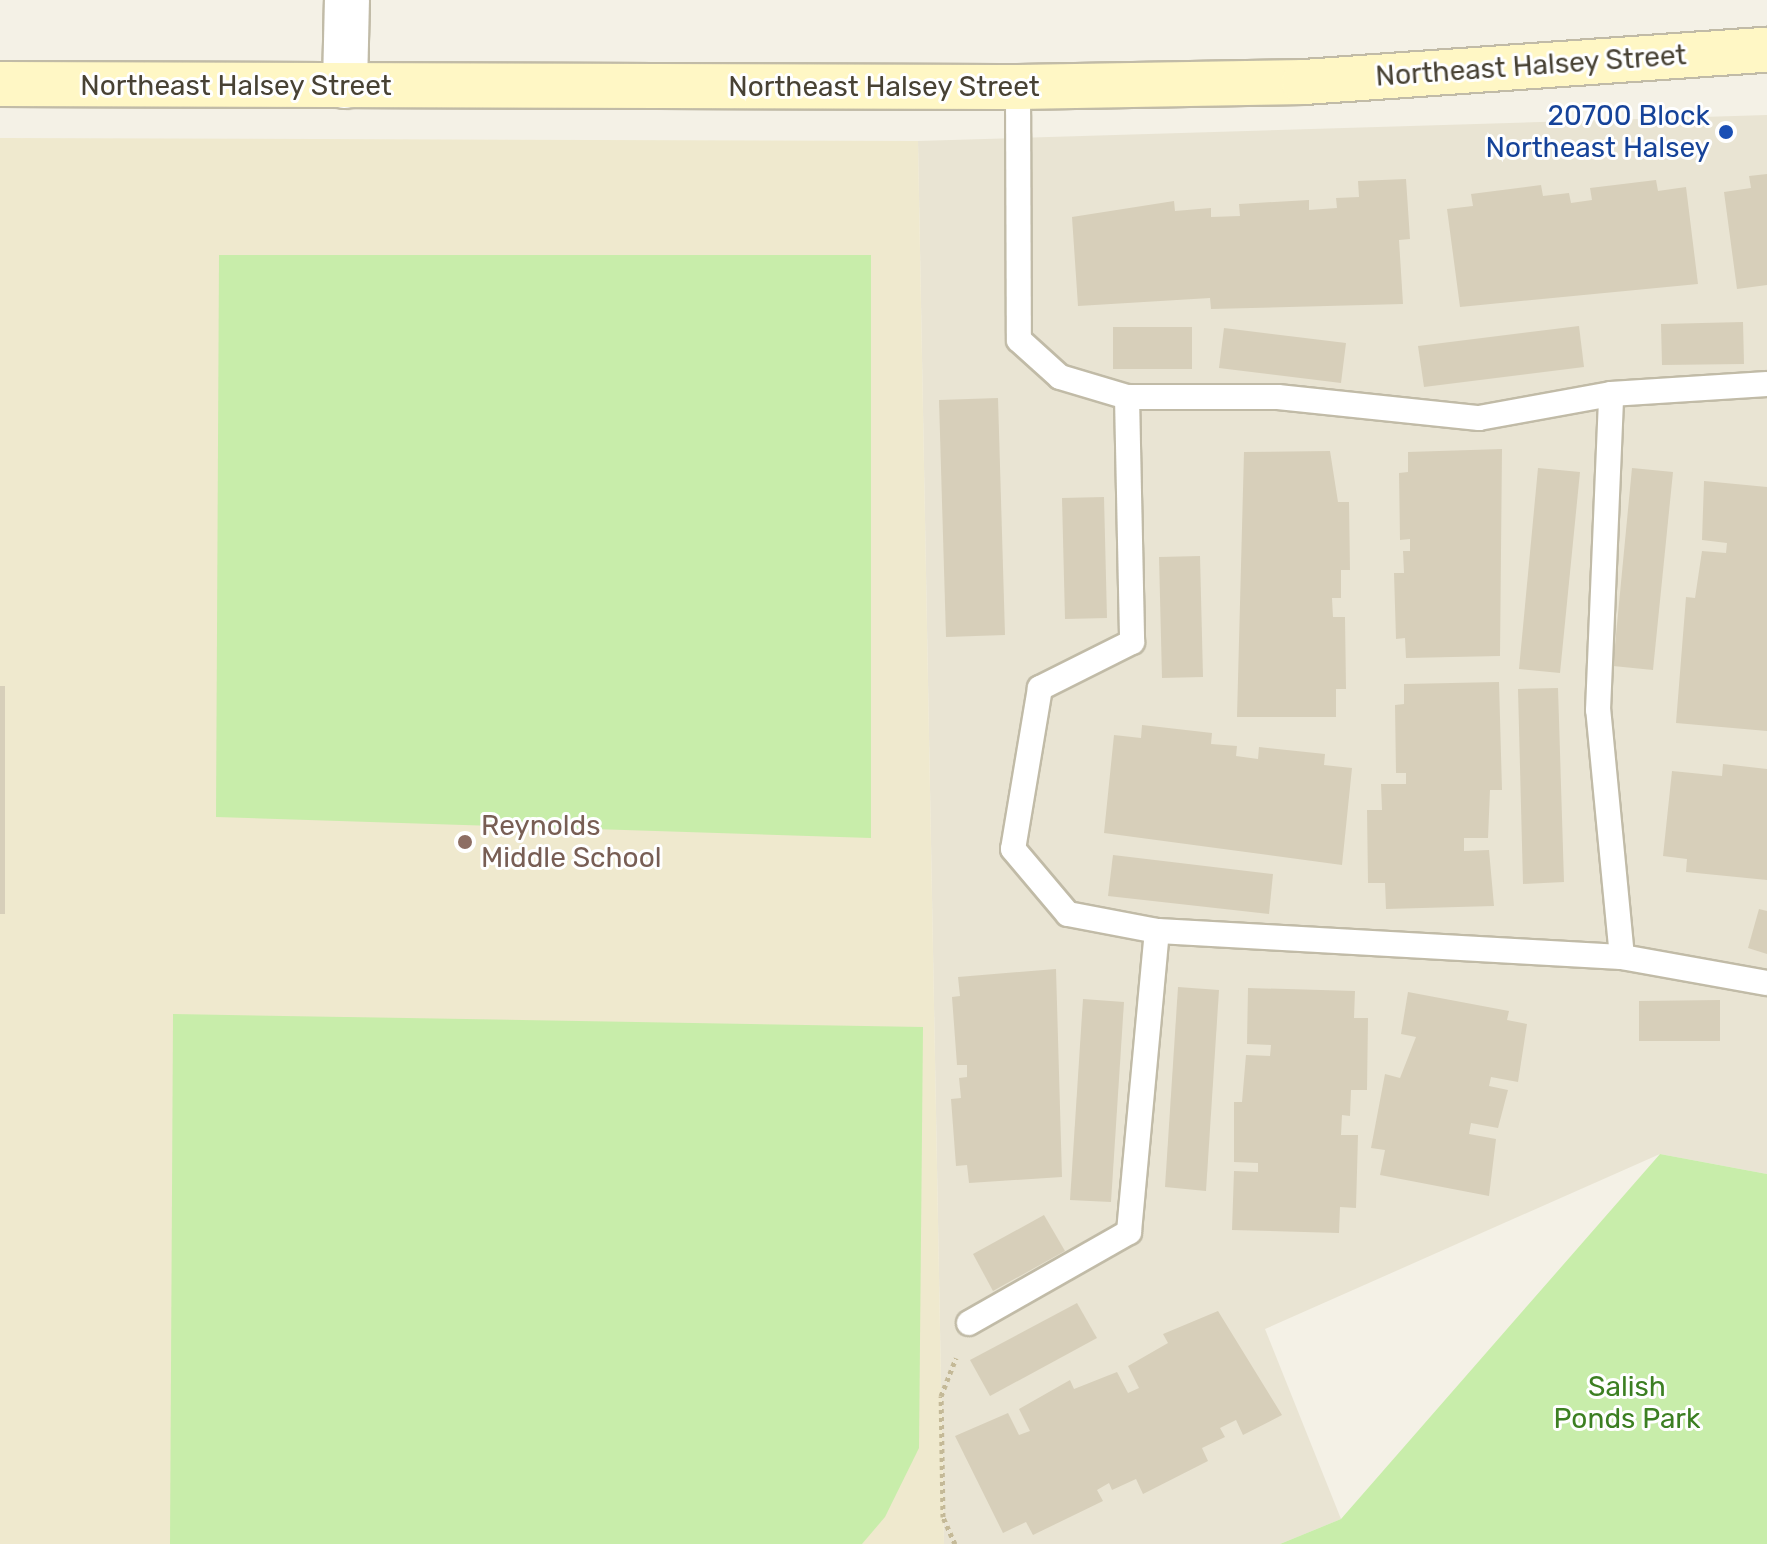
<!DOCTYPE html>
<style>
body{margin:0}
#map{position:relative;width:1767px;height:1544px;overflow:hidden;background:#f4f1e6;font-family:Rubik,sans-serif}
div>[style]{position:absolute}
.residential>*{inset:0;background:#e9e4d3}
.education>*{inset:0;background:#efe9ce}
.green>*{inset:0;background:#c8edaa}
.building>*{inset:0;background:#d7cfba}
.path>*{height:5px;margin-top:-2.5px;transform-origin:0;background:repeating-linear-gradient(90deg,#c4b997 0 4px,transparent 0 8px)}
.roads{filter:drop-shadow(2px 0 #c1bba7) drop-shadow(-2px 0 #c1bba7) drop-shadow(0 2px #c1bba7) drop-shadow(0 -2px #c1bba7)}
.lane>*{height:24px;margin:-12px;padding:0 12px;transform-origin:12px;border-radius:12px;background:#fff}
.street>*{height:44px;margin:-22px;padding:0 22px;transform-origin:22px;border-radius:22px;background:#fff}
.secondary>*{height:44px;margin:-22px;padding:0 22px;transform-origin:22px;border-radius:22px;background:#fff7c5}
.dots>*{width:22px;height:22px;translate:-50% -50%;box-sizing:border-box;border:4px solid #fff;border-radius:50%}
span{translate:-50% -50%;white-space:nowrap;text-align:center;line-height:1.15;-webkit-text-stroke:6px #fff;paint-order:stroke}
.street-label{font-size:28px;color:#484234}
.transit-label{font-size:28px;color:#164399}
.right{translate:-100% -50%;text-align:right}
.education-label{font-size:28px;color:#785e54}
.left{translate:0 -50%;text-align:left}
.park-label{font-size:28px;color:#3c7f22}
</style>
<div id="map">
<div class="residential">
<div style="clip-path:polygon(1767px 115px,1767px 1174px,1660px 1154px,1265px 1329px,1341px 1519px,1280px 1544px,944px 1544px,918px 141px)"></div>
</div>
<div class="education">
<div style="clip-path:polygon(0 138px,918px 141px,944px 1544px,0 1544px)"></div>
</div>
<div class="green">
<div style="clip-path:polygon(219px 255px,871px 255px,871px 838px,216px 817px)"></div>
<div style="clip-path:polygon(173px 1014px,923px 1027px,919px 1448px,885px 1517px,862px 1544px,170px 1544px)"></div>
<div style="clip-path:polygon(1660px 1154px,1767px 1174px,1767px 1544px,1280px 1544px,1341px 1519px)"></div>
</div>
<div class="building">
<div style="clip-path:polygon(1767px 174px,1767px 285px,1737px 289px,1724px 192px,1751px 188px,1749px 176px)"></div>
<div style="clip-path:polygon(1406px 179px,1410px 239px,1399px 240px,1403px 304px,1211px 309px,1210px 298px,1078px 306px,1072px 217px,1174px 201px,1175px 211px,1211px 208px,1211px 217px,1240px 216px,1239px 204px,1309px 200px,1309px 210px,1337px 208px,1336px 198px,1359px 197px,1358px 181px)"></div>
<div style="clip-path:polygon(1656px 180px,1658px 191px,1686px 187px,1698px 284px,1460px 307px,1447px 209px,1473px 206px,1471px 194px,1541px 185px,1543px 196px,1569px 193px,1571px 203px,1592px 200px,1590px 188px)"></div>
<div style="clip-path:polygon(1743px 322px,1744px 364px,1662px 365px,1661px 324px)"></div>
<div style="clip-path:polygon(1579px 326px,1584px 367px,1424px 387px,1418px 346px)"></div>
<div style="clip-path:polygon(1113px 327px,1192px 327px,1192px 369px,1113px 369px)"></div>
<div style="clip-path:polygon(1224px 328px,1346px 343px,1341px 383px,1219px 368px)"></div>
<div style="clip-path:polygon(998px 398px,1005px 635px,946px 637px,939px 400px)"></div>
<div style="clip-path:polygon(1502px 449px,1500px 656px,1406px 658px,1405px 638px,1396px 639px,1394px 573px,1404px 573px,1403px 551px,1410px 551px,1410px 539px,1400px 540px,1399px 473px,1408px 472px,1408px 452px)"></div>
<div style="clip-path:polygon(1330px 451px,1338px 502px,1349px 502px,1350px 570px,1341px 570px,1341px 598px,1332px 598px,1333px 617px,1345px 617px,1346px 689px,1336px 689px,1336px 717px,1237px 717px,1244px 452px)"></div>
<div style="clip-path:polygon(1538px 468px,1580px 472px,1560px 673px,1519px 669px)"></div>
<div style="clip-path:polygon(1632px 468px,1673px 472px,1653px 670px,1613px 666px)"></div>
<div style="clip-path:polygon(1704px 481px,1767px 487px,1767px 731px,1676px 723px,1686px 597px,1695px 598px,1702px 551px,1726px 553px,1727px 543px,1702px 540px)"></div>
<div style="clip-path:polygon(1104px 497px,1107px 618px,1065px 619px,1062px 498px)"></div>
<div style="clip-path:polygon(1200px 556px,1203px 677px,1162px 678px,1159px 557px)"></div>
<div style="clip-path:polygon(1499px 682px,1502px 790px,1490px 790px,1488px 838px,1464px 838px,1464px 851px,1489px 850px,1494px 906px,1386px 909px,1385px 883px,1368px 883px,1367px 810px,1382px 810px,1381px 784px,1406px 784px,1406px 773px,1396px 773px,1395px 705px,1404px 704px,1404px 684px)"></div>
<div style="clip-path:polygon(0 686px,5px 686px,5px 914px,0 914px)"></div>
<div style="clip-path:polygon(1558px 688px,1564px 882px,1523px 884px,1518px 689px)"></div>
<div style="clip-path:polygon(1142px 725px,1212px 733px,1211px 744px,1237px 746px,1236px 756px,1258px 759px,1259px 747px,1325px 754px,1324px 765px,1352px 768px,1342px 865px,1104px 833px,1114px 735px,1141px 738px)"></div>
<div style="clip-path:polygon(1723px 764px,1767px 769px,1767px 880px,1686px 872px,1687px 859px,1663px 856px,1672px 771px,1722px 776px)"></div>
<div style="clip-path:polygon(1113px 855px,1273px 874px,1269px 914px,1108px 896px)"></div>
<div style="clip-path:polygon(1759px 909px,1767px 911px,1767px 954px,1748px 948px)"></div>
<div style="clip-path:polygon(1056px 969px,1062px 1177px,969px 1183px,967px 1165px,956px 1166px,951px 1099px,961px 1098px,959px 1078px,967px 1077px,967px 1065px,957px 1065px,952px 997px,960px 996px,958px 977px)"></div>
<div style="clip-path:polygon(1178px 987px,1219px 990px,1206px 1191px,1165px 1187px)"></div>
<div style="clip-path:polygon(1248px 988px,1355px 991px,1354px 1018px,1368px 1018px,1367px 1090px,1351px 1090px,1350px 1116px,1342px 1115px,1341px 1135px,1358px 1135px,1356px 1208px,1340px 1207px,1339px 1233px,1232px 1230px,1234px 1171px,1258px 1172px,1258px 1163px,1234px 1162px,1234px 1102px,1242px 1102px,1246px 1055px,1270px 1056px,1271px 1045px,1247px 1044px)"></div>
<div style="clip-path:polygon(1408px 992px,1509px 1011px,1507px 1020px,1527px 1024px,1518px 1082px,1491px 1077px,1489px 1086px,1508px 1090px,1498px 1128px,1471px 1123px,1469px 1134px,1496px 1139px,1489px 1196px,1380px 1175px,1385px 1150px,1371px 1148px,1385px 1074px,1400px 1078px,1416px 1037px,1401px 1034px)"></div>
<div style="clip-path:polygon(1083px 999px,1124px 1002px,1111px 1202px,1070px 1200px)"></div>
<div style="clip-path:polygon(1720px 1000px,1720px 1041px,1639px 1041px,1639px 1001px)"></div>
<div style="clip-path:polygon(1044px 1215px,1065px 1251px,993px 1291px,973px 1254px)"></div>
<div style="clip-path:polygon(1077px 1303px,1097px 1338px,990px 1396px,970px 1360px)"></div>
<div style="clip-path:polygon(1218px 1311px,1282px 1415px,1243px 1435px,1236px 1420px,1220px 1428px,1225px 1437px,1202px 1448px,1208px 1461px,1143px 1494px,1136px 1479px,1112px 1490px,1109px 1483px,1097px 1490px,1103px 1501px,1033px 1535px,1026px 1522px,1003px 1533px,955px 1436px,1008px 1413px,1019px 1435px,1030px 1431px,1019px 1409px,1070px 1380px,1074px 1389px,1117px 1372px,1128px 1393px,1139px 1388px,1128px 1366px,1168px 1343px,1163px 1334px)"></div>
</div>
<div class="path">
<div style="left:955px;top:1544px;width:30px;rotate:-114deg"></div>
<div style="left:943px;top:1517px;width:121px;rotate:-90.9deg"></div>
<div style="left:941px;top:1396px;width:41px;rotate:-68.5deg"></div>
</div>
<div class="roads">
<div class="lane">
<div style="left:1018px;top:87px;width:253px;rotate:89.8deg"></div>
<div style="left:1019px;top:340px;width:55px;rotate:42.1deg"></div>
<div style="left:1060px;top:377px;width:70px;rotate:16.6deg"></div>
<div style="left:1127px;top:397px;width:245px;rotate:88.8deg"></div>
<div style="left:1132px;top:642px;width:103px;rotate:153.4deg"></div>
<div style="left:1040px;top:688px;width:163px;rotate:99.5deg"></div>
<div style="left:1013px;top:849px;width:85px;rotate:49.8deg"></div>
<div style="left:1068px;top:914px;width:91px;rotate:10.8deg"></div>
<div style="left:1157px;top:931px;width:466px;rotate:3.2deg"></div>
<div style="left:1622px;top:957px;width:248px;rotate:-95.5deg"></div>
<div style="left:1598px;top:710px;width:316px;rotate:-87.6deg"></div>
<div style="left:1611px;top:394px;width:156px;rotate:-3.7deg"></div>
<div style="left:1127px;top:397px;width:151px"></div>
<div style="left:1278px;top:397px;width:202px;rotate:6deg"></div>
<div style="left:1479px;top:418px;width:134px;rotate:-10.3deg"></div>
<div style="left:1622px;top:957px;width:147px;rotate:10.2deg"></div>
<div style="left:969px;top:1323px;width:184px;rotate:-29.6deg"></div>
<div style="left:1129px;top:1232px;width:302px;rotate:-84.7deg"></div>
</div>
<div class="street">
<div style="left:345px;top:86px;width:86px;rotate:-88.7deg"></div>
</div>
<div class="secondary">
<div style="left:0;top:84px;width:1018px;rotate:0.17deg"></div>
<div style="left:1018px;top:87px;width:286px;rotate:-1deg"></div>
<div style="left:1304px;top:82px;width:464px;rotate:-4deg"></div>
</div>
</div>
<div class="dots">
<div style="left:1726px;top:132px;background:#1a4fb4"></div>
<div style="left:465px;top:842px;background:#8d6e63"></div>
</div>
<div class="street-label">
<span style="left:1531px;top:66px;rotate:-4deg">Northeast Halsey Street</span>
<span style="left:236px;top:86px">Northeast Halsey Street</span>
<span style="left:884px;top:87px">Northeast Halsey Street</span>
</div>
<div class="transit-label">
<span class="right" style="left:1710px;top:132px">20700 Block<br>Northeast Halsey</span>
</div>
<div class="education-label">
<span class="left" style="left:481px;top:842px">Reynolds<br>Middle School</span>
</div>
<div class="park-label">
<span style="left:1627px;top:1403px">Salish<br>Ponds Park</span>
</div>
</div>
